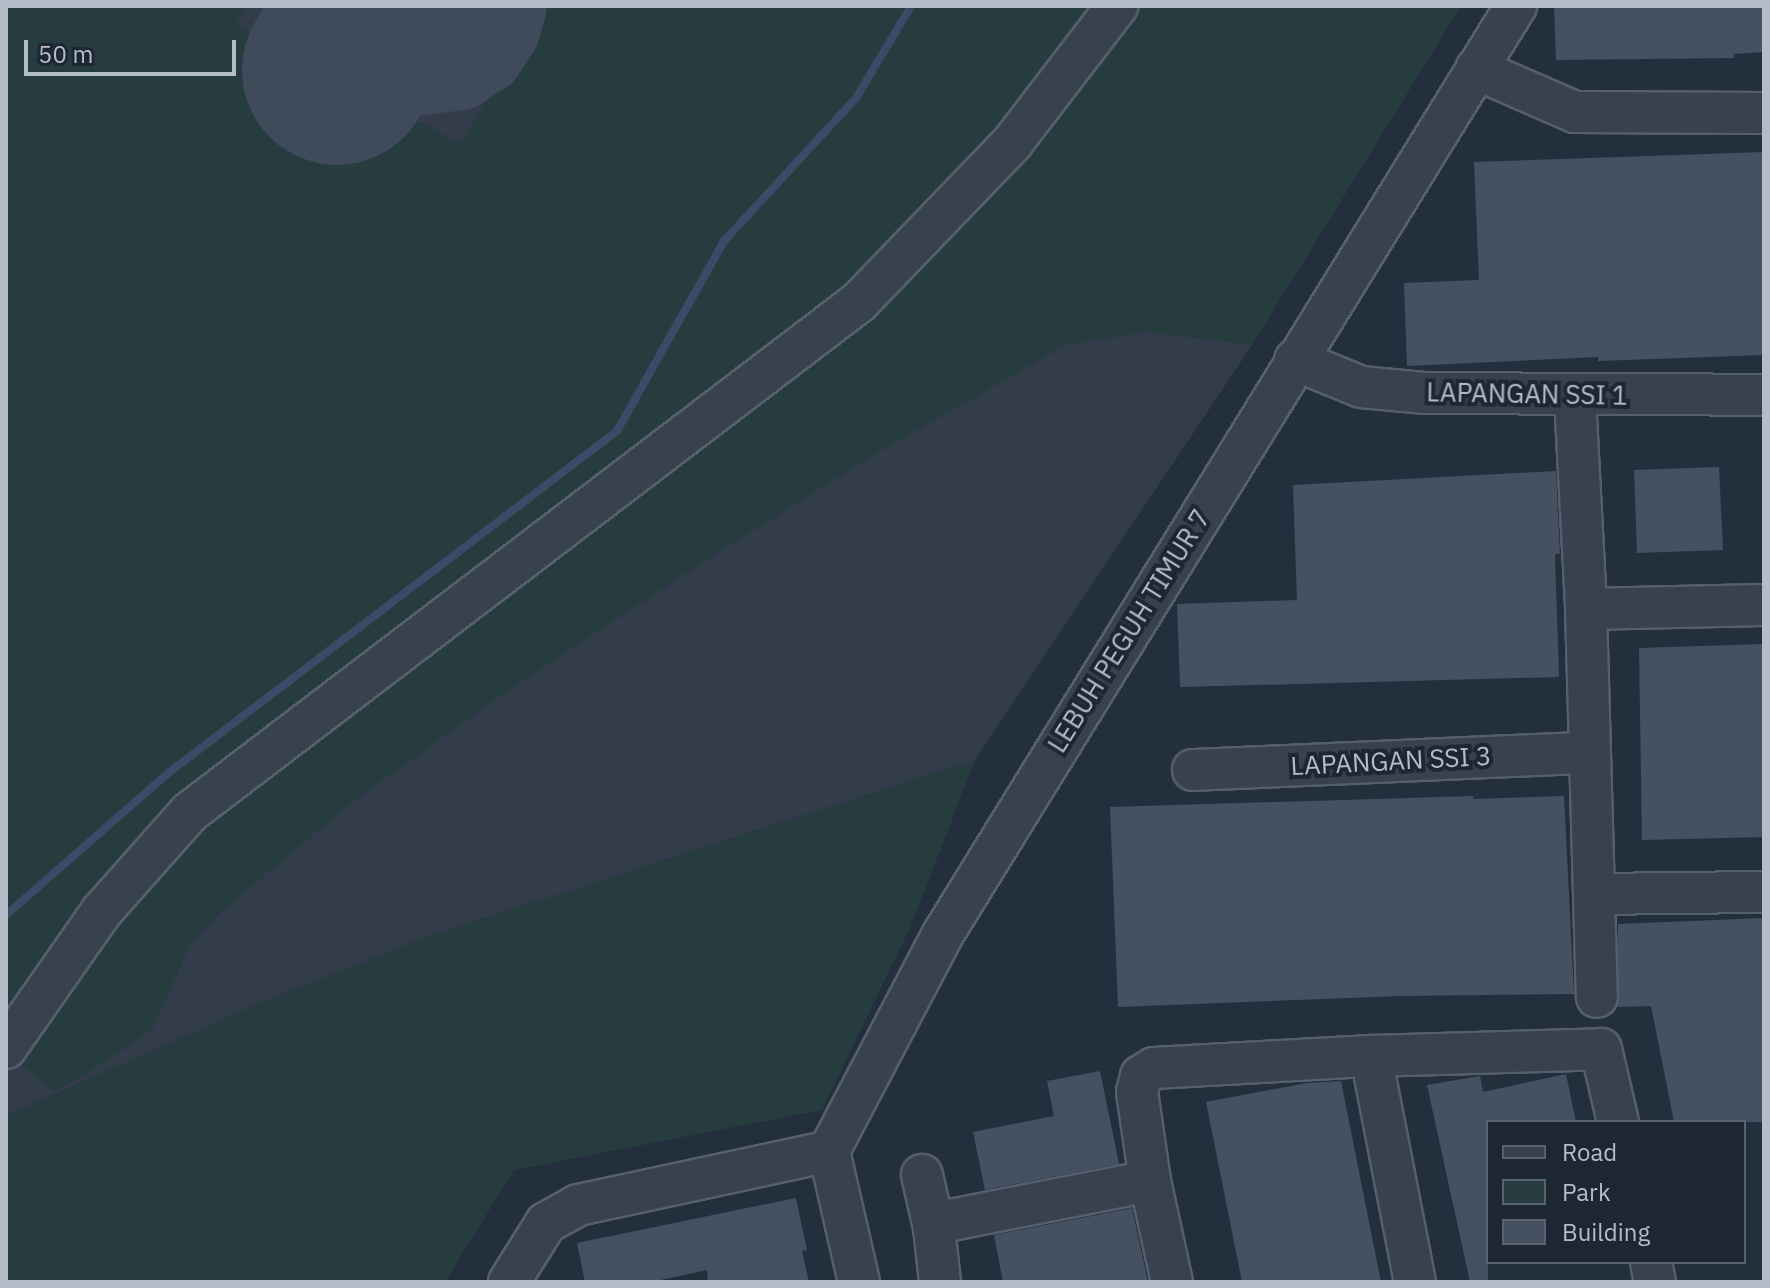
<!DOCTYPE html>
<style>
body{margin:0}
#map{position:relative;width:1770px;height:1288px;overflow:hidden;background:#242f3e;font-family:"IBM Plex Sans",sans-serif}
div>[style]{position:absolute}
.airport>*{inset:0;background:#323c4b}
.green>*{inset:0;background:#263c3f}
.stream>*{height:8px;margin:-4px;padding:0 4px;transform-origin:4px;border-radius:4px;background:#394c67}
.taxiway>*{height:76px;margin:-38px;padding:0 38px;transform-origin:38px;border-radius:38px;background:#3f4a5a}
.runway>*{height:190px;margin:-95px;padding:0 95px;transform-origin:95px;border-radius:95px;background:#3f4a5a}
.building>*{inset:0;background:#455162}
.roads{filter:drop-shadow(2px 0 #565f6c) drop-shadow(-2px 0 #565f6c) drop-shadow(0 2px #565f6c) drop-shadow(0 -2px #565f6c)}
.minor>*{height:40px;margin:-20px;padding:0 20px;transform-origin:20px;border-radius:20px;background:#38414e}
span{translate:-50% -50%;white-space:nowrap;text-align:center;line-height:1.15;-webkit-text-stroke:8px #1d2633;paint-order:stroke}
.street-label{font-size:26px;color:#b4bcc9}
.frame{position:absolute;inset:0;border:8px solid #b4bcc9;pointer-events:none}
.legend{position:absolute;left:1486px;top:1120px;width:260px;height:144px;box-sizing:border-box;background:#1d2633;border:2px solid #59626f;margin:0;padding:10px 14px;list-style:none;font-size:24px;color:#b4bcc9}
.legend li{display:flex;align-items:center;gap:16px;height:40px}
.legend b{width:40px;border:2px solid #59626f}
.scale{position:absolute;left:24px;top:40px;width:212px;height:36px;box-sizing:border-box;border:4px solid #b4bcc9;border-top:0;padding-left:10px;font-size:24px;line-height:28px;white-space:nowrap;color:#b4bcc9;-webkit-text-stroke:6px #1d2633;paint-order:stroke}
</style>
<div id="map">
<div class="airport">
<div style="clip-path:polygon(6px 6px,1461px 6px,1252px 345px,975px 760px,427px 937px,261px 1003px,6px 1116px)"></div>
</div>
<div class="green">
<div style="clip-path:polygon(6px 6px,246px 6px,235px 25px,461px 144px,542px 6px,1096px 6px,994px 137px,843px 288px,646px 447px,173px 807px,110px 869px,6px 1020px)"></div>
<div style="clip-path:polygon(1128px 6px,1461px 6px,1252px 345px,1147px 332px,1066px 345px,882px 450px,717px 553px,503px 694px,350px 804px,224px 909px,191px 943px,152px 1030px,115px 1055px,56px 1091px,7px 1055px,197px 816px,750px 390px)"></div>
<div style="clip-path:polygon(975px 760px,911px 926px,822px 1110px,514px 1170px,445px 1282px,6px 1282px,6px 1116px,261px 1003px,427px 937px)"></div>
</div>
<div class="stream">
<div style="left:6px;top:915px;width:214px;rotate:-41.2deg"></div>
<div style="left:167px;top:774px;width:566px;rotate:-37.32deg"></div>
<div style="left:617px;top:431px;width:218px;rotate:-60.6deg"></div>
<div style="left:724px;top:241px;width:195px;rotate:-47.3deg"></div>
<div style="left:856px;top:98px;width:107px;rotate:-59.1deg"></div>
</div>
<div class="taxiway">
<div style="left:342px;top:6px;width:26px;rotate:72deg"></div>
<div style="left:350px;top:31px;width:27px;rotate:62deg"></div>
<div style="left:363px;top:55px;width:34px;rotate:30deg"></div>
<div style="left:392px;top:72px;width:30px;rotate:9deg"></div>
<div style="left:422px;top:77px;width:38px;rotate:-7deg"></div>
<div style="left:460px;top:72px;width:31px;rotate:-33deg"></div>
<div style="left:486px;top:55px;width:30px;rotate:-57deg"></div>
<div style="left:502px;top:30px;width:25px;rotate:-74deg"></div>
</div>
<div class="runway">
<div style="left:337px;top:70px;width:75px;rotate:-58deg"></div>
</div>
<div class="building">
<div style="clip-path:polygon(1554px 6px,1764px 6px,1764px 52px,1734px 54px,1734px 58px,1556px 60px)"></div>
<div style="clip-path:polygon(1764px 152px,1764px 355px,1598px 361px,1598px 357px,1407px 366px,1404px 283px,1479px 280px,1474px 162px)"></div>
<div style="clip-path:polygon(1719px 467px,1723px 550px,1637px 553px,1634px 470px)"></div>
<div style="clip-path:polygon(1556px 471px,1560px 554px,1555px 554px,1559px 677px,1180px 687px,1177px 604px,1297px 600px,1293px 485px)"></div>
<div style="clip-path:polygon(1764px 644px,1764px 837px,1642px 840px,1639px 648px)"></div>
<div style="clip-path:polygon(1473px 796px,1473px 799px,1564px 796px,1574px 994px,1400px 996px,1118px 1007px,1110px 807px)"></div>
<div style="clip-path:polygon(1764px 918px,1764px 1122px,1674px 1122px,1651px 1006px,1618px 1007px,1618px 924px)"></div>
<div style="clip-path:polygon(1100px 1071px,1119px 1164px,985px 1190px,973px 1132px,1054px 1116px,1047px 1081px)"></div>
<div style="clip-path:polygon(1566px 1074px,1576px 1122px,1488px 1122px,1488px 1282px,1470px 1282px,1427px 1085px,1480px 1076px,1483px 1092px)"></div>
<div style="clip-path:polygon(1341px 1081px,1381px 1282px,1242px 1282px,1206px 1102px,1307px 1083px)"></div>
<div style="clip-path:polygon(796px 1198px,807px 1250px,802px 1251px,809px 1282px,708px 1282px,707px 1270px,651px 1282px,585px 1282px,577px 1243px)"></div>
<div style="clip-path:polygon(1132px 1208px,1148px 1282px,1003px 1282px,994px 1235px)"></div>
</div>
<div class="roads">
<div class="minor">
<div style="left:1476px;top:69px;width:108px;rotate:23.5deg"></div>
<div style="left:1575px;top:112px;width:189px;rotate:0.3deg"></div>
<div style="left:1295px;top:360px;width:71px;rotate:22.2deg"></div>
<div style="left:1361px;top:387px;width:63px;rotate:5.4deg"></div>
<div style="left:1424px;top:393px;width:340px;rotate:0.3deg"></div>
<div style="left:1575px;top:397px;width:212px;rotate:87deg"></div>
<div style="left:1586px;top:609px;width:388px;rotate:88.4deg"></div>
<div style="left:1586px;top:609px;width:178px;rotate:-1.3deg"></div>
<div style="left:1193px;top:770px;width:396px;rotate:-2.5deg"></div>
<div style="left:1595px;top:894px;width:169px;rotate:-0.7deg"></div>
<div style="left:6px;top:1048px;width:167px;rotate:-55deg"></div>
<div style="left:102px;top:911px;width:132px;rotate:-48.4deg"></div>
<div style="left:190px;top:812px;width:841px;rotate:-37.32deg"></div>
<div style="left:859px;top:302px;width:221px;rotate:-46.1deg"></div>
<div style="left:1012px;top:143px;width:173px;rotate:-52.5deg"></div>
<div style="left:1371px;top:1056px;width:230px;rotate:79deg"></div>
<div style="left:922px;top:1175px;width:54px;rotate:77.2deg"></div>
<div style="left:1651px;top:1262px;width:20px;rotate:79deg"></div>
<div style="left:509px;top:1282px;width:70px;rotate:-57.9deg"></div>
<div style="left:546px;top:1223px;width:37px;rotate:-29deg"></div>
<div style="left:578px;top:1205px;width:257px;rotate:-12.1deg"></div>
<div style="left:859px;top:1282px;width:134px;rotate:-102.9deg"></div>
<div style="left:829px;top:1151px;width:245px;rotate:-62.3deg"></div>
<div style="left:943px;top:934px;width:1091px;rotate:-58.31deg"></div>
<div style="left:940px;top:1282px;width:54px;rotate:-96.3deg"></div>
<div style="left:934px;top:1228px;width:19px;rotate:-25deg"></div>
<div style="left:951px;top:1220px;width:203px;rotate:-11.1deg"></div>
<div style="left:1172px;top:1282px;width:103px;rotate:-102.3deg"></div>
<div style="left:1150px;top:1181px;width:90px;rotate:-98.3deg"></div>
<div style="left:1137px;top:1092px;width:16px;rotate:-76deg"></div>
<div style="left:1141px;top:1076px;width:15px;rotate:-32deg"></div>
<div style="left:1154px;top:1068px;width:217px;rotate:-3.2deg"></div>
<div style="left:1371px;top:1056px;width:230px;rotate:-1.7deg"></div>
<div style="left:1601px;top:1049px;width:75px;rotate:76.9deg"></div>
</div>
</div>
<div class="street-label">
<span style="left:1527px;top:394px;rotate:1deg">LAPANGAN SSI 1</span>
<span style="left:1129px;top:631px;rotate:-58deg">LEBUH PEGUH TIMUR 7</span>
<span style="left:1391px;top:761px;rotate:-3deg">LAPANGAN SSI 3</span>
</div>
<div class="frame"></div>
<ul class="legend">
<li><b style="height:10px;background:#38414e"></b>Road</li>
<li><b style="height:22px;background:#263c3f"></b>Park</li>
<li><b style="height:22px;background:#455162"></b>Building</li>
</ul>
<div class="scale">50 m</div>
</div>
